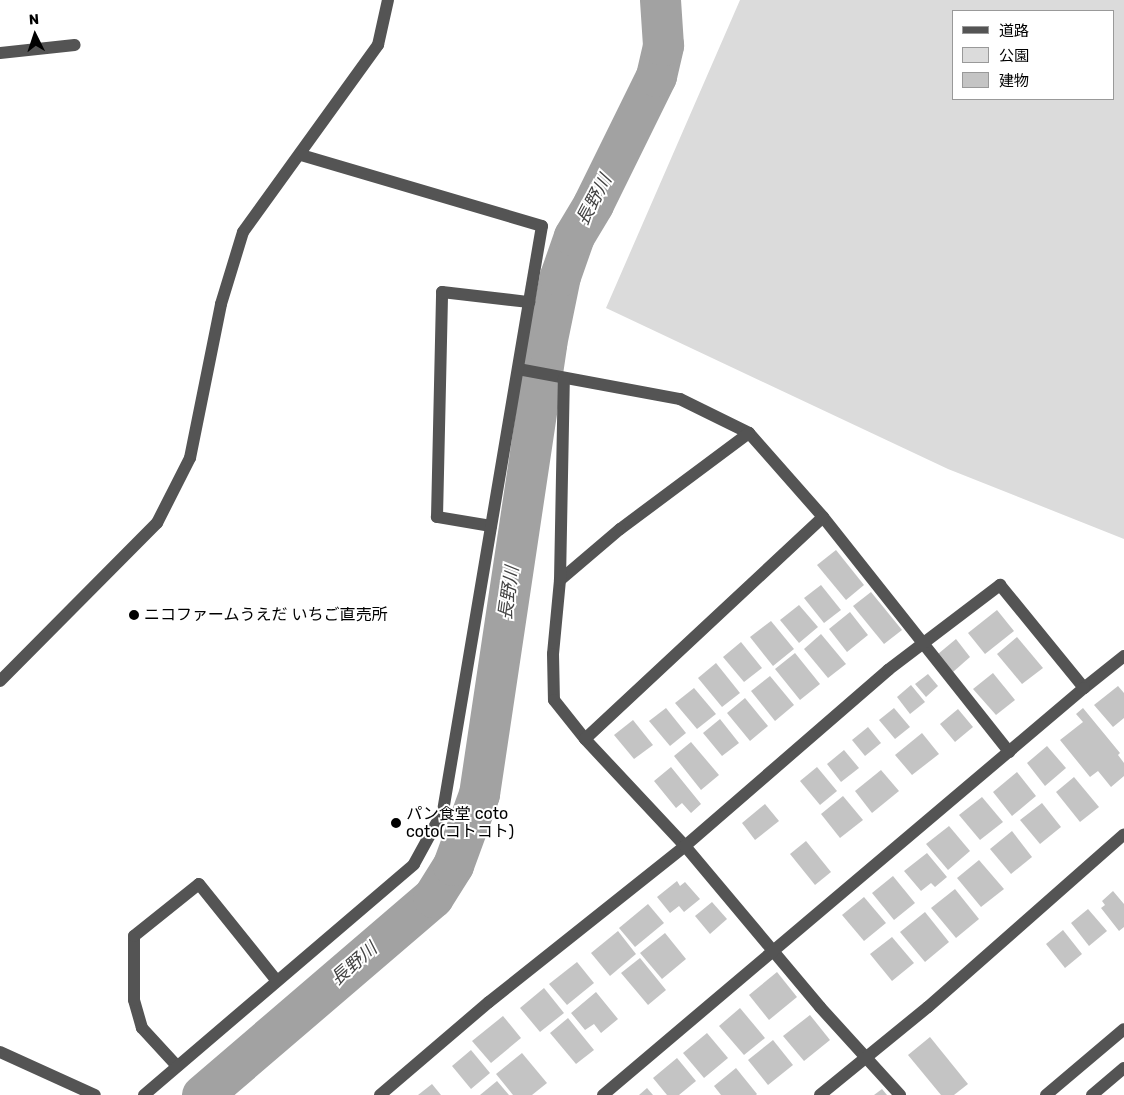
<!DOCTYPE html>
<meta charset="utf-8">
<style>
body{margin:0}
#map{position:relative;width:1124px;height:1095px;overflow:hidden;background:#fff;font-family:Rubik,"Noto Sans JP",sans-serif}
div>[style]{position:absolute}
.green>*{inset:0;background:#dbdbdb}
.river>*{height:41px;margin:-20.5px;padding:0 20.5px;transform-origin:20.5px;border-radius:20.5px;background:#a2a2a2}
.building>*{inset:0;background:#c4c4c4}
.minor>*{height:12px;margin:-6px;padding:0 6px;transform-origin:6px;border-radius:6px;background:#545454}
.dots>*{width:14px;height:14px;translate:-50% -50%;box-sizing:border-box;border:2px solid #fff;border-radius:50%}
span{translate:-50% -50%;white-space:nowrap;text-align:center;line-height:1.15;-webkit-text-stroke:4px #fff;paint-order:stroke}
.poi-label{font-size:16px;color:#000}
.left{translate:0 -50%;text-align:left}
.water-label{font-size:18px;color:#434343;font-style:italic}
.legend{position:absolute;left:952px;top:10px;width:162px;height:90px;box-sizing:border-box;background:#fff;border:1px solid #999;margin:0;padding:6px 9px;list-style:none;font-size:15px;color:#000}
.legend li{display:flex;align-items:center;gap:10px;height:25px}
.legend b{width:25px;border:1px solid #999}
.north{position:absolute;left:10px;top:10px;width:50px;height:50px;-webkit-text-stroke:4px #fff;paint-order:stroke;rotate:356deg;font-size:14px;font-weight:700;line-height:20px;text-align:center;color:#000}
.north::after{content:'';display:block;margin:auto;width:18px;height:22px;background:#000;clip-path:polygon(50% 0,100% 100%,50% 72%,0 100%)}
</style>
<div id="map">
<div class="green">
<div style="clip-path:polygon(evenodd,740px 0,1124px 0,1124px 539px,948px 469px,606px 308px,740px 0,953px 11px,1113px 11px,1113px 99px,953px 99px,953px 11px)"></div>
</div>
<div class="river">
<div style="left:202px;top:1095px;width:304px;rotate:-40.6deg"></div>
<div style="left:433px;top:897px;width:38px;rotate:-58deg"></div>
<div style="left:453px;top:865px;width:76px;rotate:-69.9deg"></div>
<div style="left:479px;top:794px;width:455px;rotate:-81.5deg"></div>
<div style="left:546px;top:344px;width:69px;rotate:-78.4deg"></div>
<div style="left:560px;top:276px;width:42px;rotate:-70.7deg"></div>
<div style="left:574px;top:236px;width:37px;rotate:-59deg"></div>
<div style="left:593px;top:204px;width:143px;rotate:-63.8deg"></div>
<div style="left:656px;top:76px;width:32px;rotate:-77deg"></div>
<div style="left:663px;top:45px;width:45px;rotate:-93.8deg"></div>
</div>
<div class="building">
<div style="clip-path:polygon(836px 550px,864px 585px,846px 600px,817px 565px)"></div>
<div style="clip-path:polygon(821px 585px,841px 610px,824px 623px,804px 598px)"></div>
<div style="clip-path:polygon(871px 592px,902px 630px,884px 644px,853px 606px)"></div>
<div style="clip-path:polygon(799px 605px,818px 627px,799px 643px,780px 620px)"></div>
<div style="clip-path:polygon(997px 610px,1014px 631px,985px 654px,968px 633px)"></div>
<div style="clip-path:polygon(850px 612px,868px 635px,847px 652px,829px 629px)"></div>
<div style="clip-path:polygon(771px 621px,794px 649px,773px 666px,750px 637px)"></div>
<div style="clip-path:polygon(821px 634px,846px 664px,828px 678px,804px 649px)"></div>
<div style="clip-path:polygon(1017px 637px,1043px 668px,1022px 684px,997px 654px)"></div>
<div style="clip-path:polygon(956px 639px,970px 657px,953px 672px,938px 654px)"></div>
<div style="clip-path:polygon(741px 642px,762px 668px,744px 682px,723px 657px)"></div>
<div style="clip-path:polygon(795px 653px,820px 684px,800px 700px,775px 669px)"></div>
<div style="clip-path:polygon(716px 663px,740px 693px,722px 707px,698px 678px)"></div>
<div style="clip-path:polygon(993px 673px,1015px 700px,996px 715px,973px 689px)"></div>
<div style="clip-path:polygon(928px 674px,938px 686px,926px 697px,915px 684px)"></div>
<div style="clip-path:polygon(770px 676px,794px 705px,775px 721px,751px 691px)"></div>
<div style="clip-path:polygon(911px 685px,925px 702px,910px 714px,897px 697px)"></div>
<div style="clip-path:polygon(1118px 686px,1124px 693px,1124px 718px,1113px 727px,1094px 705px)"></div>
<div style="clip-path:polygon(694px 688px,716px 714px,697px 729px,675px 703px)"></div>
<div style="clip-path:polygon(745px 698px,768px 726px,750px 741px,727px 713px)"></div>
<div style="clip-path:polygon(666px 708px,686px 733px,670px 746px,649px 721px)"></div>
<div style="clip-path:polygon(894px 708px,910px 727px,895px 739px,879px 720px)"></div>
<div style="clip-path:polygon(1083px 708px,1120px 753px,1118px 755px,1124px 763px,1124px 776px,1111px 787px,1098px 771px,1090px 777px,1060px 740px,1083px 722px,1076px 714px)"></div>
<div style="clip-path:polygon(958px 709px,973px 727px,955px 742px,940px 724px)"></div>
<div style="clip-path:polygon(720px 719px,739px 743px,722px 756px,703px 733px)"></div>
<div style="clip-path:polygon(633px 720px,653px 745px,634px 759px,614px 735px)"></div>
<div style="clip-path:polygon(868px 727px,881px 743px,865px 756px,852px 740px)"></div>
<div style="clip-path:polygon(922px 733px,939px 754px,912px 775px,895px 755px)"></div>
<div style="clip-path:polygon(691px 742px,719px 775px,701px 790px,674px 756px)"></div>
<div style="clip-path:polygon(1047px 746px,1066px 768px,1045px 786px,1027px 763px)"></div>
<div style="clip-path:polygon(844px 750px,859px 768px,841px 782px,827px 764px)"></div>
<div style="clip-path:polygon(671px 767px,701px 804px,691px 813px,682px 803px,676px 808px,654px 781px)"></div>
<div style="clip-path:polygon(817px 767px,837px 791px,820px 805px,800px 781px)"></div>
<div style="clip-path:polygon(881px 770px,899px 791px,872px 813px,855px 791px)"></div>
<div style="clip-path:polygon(1017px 772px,1036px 796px,1012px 816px,993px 792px)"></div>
<div style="clip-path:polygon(1074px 777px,1099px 807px,1080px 822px,1056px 792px)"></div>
<div style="clip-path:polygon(843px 796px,863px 820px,840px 838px,821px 814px)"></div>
<div style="clip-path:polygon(982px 797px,1003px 822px,980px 840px,959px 815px)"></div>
<div style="clip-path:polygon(1042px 803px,1061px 827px,1040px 844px,1020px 820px)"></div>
<div style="clip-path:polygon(765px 804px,779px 821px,755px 840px,742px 823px)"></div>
<div style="clip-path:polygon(949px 826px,970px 851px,948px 870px,926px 844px)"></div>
<div style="clip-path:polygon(1012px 831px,1032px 857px,1011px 874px,990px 849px)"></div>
<div style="clip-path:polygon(806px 841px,831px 872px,815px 885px,790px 854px)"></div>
<div style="clip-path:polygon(927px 853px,947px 877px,935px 887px,931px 883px,921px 891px,904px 871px)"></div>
<div style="clip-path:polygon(979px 860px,1004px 889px,981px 907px,957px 878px)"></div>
<div style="clip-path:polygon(893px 876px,915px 903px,894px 920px,872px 893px)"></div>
<div style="clip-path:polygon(677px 881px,680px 886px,685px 882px,700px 899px,684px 912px,679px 906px,670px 913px,657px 897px)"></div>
<div style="clip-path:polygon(955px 889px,979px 919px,956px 938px,931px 908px)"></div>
<div style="clip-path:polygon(1113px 891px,1124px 904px,1124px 927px,1119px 931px,1101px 908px,1105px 905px,1102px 901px)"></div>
<div style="clip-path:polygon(864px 897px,886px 923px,864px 941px,842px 915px)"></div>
<div style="clip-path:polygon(712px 902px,727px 919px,710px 934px,695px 916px)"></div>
<div style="clip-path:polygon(648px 904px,664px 923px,635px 947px,619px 928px)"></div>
<div style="clip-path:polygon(1088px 909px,1107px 931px,1089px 946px,1071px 923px)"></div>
<div style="clip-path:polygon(925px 912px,949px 942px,925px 962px,900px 932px)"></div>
<div style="clip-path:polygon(1063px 930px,1082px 954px,1065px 968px,1046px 944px)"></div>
<div style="clip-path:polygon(618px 931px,636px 954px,610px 976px,591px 953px)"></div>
<div style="clip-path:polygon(665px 933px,686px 959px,662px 979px,640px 953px)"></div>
<div style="clip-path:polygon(892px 937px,914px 963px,892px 981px,870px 954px)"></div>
<div style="clip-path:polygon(640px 958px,666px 990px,648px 1005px,621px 973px)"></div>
<div style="clip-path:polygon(577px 962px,594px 983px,567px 1005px,549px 984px)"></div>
<div style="clip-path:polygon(777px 972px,797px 997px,769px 1020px,749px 995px)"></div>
<div style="clip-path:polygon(544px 988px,564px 1013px,540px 1032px,520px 1008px)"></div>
<div style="clip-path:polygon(596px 992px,618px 1019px,601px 1033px,594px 1024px,585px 1030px,571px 1013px)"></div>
<div style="clip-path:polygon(740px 1008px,765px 1038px,744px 1055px,719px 1026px)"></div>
<div style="clip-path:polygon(810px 1015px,830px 1040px,804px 1061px,783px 1036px)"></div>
<div style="clip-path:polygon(503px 1016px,521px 1038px,491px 1063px,472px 1041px)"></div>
<div style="clip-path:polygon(568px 1018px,594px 1050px,576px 1064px,550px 1033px)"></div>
<div style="clip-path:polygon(707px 1033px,728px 1058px,704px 1078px,683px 1053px)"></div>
<div style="clip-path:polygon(930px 1037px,968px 1084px,954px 1095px,941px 1095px,908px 1055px)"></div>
<div style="clip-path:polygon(773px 1040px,793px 1065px,768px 1085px,748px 1060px)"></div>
<div style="clip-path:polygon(471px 1050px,490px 1073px,471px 1089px,452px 1066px)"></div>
<div style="clip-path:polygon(522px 1053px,547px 1083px,532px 1095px,513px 1095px,496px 1074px)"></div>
<div style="clip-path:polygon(677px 1058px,696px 1081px,679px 1095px,667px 1095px,653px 1078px)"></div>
<div style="clip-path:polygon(736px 1068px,757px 1094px,756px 1095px,721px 1095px,714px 1086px)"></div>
<div style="clip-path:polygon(497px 1081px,509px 1095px,480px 1095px)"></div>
<div style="clip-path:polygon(432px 1084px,441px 1095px,418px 1095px)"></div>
<div style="clip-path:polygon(647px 1088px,653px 1095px,639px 1095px)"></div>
<div style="clip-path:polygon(882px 1089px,887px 1095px,874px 1095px)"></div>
</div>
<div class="minor">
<div style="left:0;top:53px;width:75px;rotate:-6.1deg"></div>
<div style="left:518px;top:369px;width:165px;rotate:10.5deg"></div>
<div style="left:680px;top:399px;width:77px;rotate:26.2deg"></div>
<div style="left:749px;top:433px;width:112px;rotate:48.6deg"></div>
<div style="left:823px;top:517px;width:300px;rotate:51.6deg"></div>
<div style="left:749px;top:433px;width:161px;rotate:143.3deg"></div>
<div style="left:620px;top:529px;width:79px;rotate:139.6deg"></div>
<div style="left:560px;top:580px;width:74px;rotate:95.4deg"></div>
<div style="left:553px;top:654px;width:46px;rotate:88.8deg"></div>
<div style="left:554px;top:700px;width:50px;rotate:51.5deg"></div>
<div style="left:585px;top:739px;width:146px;rotate:46.9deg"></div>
<div style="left:685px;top:846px;width:210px;rotate:50deg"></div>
<div style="left:820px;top:1007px;width:119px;rotate:47.7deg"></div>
<div style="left:491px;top:526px;width:55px;rotate:-170.5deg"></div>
<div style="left:437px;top:517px;width:225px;rotate:-88.7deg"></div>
<div style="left:442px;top:292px;width:88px;rotate:6.6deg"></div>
<div style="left:560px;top:580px;width:202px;rotate:-88.9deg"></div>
<div style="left:0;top:681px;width:223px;rotate:-45.2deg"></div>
<div style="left:157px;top:523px;width:73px;rotate:-63.1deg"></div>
<div style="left:190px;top:458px;width:157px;rotate:-78.6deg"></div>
<div style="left:221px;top:304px;width:75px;rotate:-73deg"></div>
<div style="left:243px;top:232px;width:231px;rotate:-54.2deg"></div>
<div style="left:378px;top:45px;width:46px;rotate:-77.5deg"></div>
<div style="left:585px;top:739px;width:325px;rotate:-43deg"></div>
<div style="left:0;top:1052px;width:104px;rotate:24.4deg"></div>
<div style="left:177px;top:1066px;width:52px;rotate:-132.6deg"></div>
<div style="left:142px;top:1028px;width:29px;rotate:-106deg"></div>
<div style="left:134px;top:1000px;width:64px;rotate:-90deg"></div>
<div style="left:134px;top:936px;width:83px;rotate:-38.7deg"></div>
<div style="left:199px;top:884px;width:124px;rotate:51.2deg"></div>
<div style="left:144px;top:1095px;width:355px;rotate:-40.5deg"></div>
<div style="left:414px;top:864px;width:60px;rotate:-61.3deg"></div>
<div style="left:443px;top:811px;width:516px;rotate:-80.41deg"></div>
<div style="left:529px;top:302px;width:77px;rotate:-80.3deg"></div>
<div style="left:542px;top:226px;width:252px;rotate:-163.6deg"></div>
<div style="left:380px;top:1095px;width:143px;rotate:-40.5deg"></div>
<div style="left:489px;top:1002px;width:251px;rotate:-38.5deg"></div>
<div style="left:685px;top:846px;width:269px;rotate:-40.9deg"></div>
<div style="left:888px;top:670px;width:141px;rotate:-37.2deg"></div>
<div style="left:1000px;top:585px;width:133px;rotate:50.8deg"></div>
<div style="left:1084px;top:688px;width:51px;rotate:-38.7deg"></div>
<div style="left:603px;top:1095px;width:630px;rotate:-40.24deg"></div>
<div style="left:820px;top:1095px;width:139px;rotate:-39.2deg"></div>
<div style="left:928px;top:1007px;width:261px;rotate:-41.4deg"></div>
<div style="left:1046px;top:1095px;width:102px;rotate:-40.2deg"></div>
<div style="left:1092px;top:1095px;width:42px;rotate:-40.2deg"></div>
</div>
<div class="dots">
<div style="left:134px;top:615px;background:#000"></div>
<div style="left:396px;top:823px;background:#000"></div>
</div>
<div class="poi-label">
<span class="left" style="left:144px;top:615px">ニコファームうえだ いちご直売所</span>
<span class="left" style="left:406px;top:823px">パン食堂 coto<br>coto(コトコト)</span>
</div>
<div class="water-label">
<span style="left:594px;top:200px;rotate:-62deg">長野川</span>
<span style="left:509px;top:593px;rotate:-82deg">長野川</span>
<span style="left:354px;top:964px;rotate:-41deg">長野川</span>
</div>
<ul class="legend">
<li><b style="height:6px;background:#545454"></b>道路</li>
<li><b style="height:14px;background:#dbdbdb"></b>公園</li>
<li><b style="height:14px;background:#c4c4c4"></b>建物</li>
</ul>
<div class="north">N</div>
</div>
